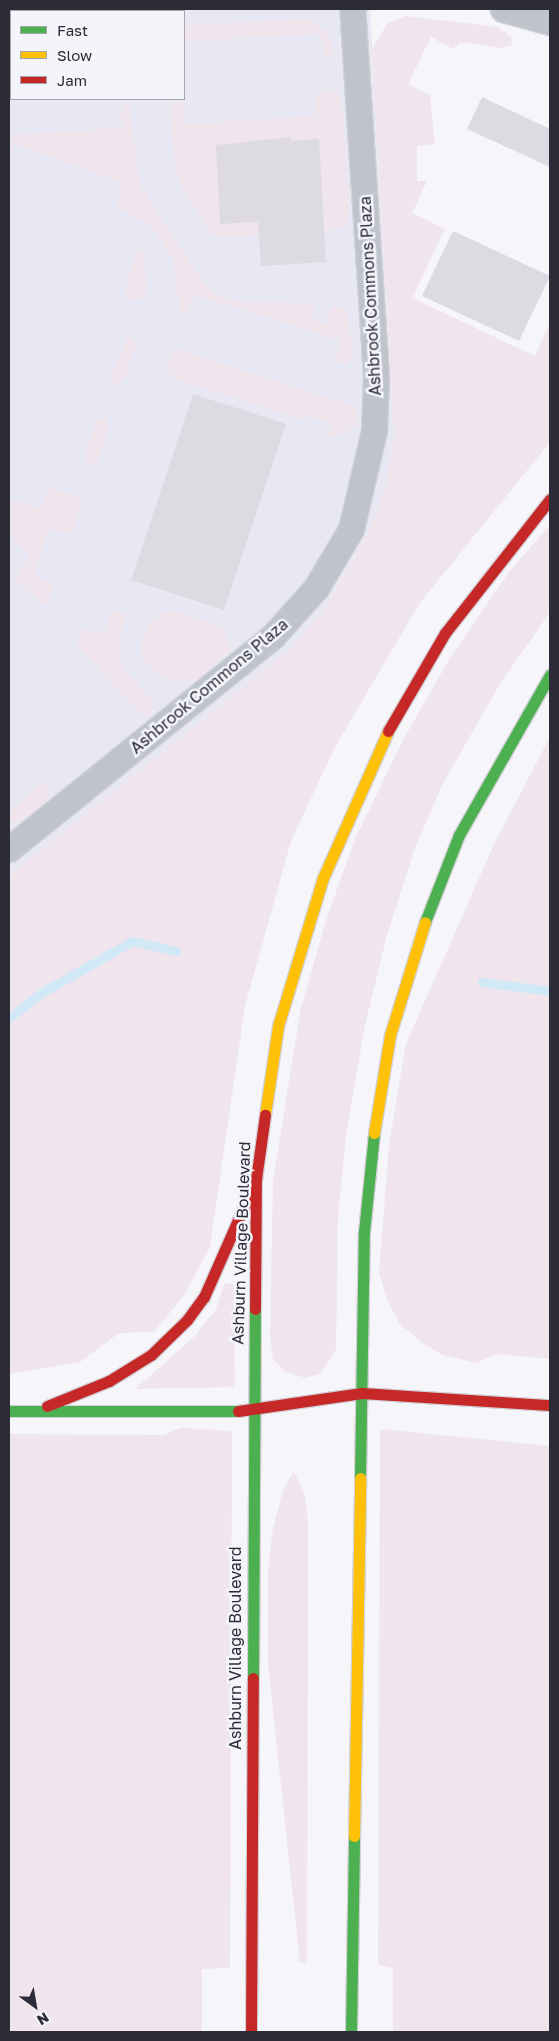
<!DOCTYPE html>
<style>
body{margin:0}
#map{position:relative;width:559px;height:2041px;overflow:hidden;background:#f5f5fa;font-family:"Golos Text",sans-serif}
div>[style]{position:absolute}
.built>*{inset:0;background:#e8e8f4}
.green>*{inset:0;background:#f0e4ed}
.stream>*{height:9px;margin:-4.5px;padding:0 4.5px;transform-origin:4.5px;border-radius:4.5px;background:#d1e8f6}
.building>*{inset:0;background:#dddae2}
.roads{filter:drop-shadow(1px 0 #d2d1d6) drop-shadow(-1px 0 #d2d1d6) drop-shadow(0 1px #d2d1d6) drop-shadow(0 -1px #d2d1d6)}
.street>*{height:25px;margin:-12.5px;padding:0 12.5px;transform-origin:12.5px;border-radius:12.5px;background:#bec3cc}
.fast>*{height:11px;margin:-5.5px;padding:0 5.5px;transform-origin:5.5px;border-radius:5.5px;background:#4caf50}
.slow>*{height:11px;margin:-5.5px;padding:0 5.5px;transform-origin:5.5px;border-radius:5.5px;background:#ffc107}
.jam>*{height:11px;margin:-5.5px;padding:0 5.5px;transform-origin:5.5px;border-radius:5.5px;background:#c62828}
span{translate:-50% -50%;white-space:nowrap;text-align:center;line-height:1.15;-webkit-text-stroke:5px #f4f4fb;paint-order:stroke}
.street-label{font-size:16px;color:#2c2b38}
.frame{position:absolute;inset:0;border:10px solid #2c2b38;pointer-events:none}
.legend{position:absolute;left:10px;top:10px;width:175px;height:90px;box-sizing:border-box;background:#f4f4fb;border:1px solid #a4a4ad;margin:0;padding:6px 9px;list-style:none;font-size:15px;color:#2c2b38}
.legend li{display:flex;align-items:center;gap:10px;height:25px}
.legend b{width:25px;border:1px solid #a4a4ad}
.north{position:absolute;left:10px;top:1981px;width:50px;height:50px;-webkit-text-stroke:4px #f4f4fb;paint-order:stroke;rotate:148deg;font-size:14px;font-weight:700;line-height:20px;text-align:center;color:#2c2b38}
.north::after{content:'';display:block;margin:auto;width:18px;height:22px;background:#2c2b38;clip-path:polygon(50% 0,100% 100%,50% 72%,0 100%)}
</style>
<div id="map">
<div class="built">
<div style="clip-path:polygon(evenodd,9px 9px,370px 9px,394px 437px,386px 485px,370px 529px,322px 613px,289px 650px,9px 876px,9px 9px,11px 11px,184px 11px,184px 99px,11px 99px,11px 11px)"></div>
</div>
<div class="green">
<div style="clip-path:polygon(405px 16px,498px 27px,511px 37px,512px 45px,502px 48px,461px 42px,453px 49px,431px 37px,408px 84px,430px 95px,435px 144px,417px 146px,417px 181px,427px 181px,412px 213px,445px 229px,412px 298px,535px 356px,550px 322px,550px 442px,419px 604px,334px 749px,291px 841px,245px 1006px,210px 1246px,185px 1294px,154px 1332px,119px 1333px,80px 1362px,9px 1374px,9px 876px,289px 650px,322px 613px,370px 529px,386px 485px,394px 437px,372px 49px,387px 24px)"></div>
<div style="clip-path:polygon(308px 19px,328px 32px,335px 54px,324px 56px,320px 34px,184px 41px,184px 25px)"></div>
<div style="clip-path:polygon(321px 90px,337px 90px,342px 100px,349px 216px,345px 225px,336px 230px,222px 238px,213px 235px,185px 194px,176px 172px,169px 108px,174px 99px,182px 102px,185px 124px,315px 116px,314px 99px)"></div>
<div style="clip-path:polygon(129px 102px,140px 185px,204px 283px,216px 294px,239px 302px,316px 303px,311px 318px,327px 324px,332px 307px,342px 306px,349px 319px,352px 355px,347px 365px,335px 361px,340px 340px,195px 295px,187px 315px,180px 314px,173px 258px,151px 226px,117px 207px,121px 182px,14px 144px,9px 160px,9px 135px,122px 128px,121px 109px)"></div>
<div style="clip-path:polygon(143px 249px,147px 290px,142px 299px,131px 301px,124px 293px,137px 251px)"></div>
<div style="clip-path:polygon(128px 335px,136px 344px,124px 380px,115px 385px,110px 378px)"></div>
<div style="clip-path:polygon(177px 349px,351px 405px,359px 415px,357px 427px,326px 439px,331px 424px,305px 415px,303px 420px,176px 379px,166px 369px,170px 355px)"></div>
<div style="clip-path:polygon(106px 417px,109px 424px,98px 461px,90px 466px,84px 458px,97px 419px)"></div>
<div style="clip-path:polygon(50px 488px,77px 496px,83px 502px,72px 534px,49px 529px,34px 576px,55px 585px,45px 606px,14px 578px,30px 558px,9px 534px,9px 499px,40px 509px)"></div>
<div style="clip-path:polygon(550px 525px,550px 612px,500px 684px,442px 785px,414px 851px,387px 935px,365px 1025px,347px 1129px,338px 1214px,336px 1349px,321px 1373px,306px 1378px,285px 1372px,273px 1359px,270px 1336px,273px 1180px,301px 1008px,326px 920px,355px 839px,403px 740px,450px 658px,509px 572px)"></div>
<div style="clip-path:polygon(112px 610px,126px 615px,119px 644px,122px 666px,154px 702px,152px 715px,142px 715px,78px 647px,80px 629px,104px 634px)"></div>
<div style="clip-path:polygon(174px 610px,221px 627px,230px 641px,230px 650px,194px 682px,163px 678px,146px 663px,140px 649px,147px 626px,164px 612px)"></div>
<div style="clip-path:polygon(550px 737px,550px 1359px,496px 1354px,477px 1363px,442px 1355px,421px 1342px,400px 1324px,387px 1300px,379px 1272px,389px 1146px,406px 1044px,495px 842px)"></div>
<div style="clip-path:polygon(40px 784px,48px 784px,47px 800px,20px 822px,9px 822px,9px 812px)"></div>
<div style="clip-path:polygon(225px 1283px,234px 1284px,235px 1387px,135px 1389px,194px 1337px,215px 1311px)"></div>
<div style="clip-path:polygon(181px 1428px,232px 1431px,230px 1968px,202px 1969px,202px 2032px,9px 2032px,9px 1434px,164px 1435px)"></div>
<div style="clip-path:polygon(380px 1429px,550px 1446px,550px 2032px,393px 2032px,393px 1968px,378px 1965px)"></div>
<div style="clip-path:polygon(294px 1471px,305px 1497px,308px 1522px,307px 1963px,300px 1963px,268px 1664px,268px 1571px,273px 1528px,284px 1488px)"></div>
</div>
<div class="stream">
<div style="left:482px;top:982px;width:69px;rotate:7.5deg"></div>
<div style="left:9px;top:1018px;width:41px;rotate:-38deg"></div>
<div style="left:41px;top:993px;width:105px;rotate:-29.7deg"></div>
<div style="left:132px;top:941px;width:45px;rotate:12.8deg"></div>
</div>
<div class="building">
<div style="clip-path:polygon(482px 97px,550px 129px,550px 167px,467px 129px)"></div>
<div style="clip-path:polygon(291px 137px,291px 141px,319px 139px,326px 262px,261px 266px,258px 222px,220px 224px,216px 145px)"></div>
<div style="clip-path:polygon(453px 231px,550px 276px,519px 341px,422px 296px)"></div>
<div style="clip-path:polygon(193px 394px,286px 424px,224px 610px,131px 580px)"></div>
</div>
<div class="roads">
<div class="street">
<div style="left:503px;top:9px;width:49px;rotate:15.5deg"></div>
<div style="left:67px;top:11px;width:44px;rotate:-2.6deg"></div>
<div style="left:9px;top:15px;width:2px;rotate:-27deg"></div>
<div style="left:9px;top:849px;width:338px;rotate:-38.9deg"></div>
<div style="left:272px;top:637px;width:66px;rotate:-48.1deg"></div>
<div style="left:316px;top:588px;width:69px;rotate:-59.3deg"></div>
<div style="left:351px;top:529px;width:101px;rotate:-76.8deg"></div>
<div style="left:374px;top:431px;width:55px;rotate:-87.9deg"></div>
<div style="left:376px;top:376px;width:368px;rotate:-93.7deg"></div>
</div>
<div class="fast">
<div style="left:425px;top:922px;width:93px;rotate:-68.7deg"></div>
<div style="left:459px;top:835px;width:184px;rotate:-60.4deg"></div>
<div style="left:9px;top:1411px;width:229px"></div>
<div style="left:360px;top:1478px;width:246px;rotate:-89.1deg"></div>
<div style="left:364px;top:1232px;width:100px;rotate:-84.2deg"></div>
<div style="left:253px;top:1678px;width:369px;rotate:-89.7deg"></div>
<div style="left:351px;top:2032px;width:196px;rotate:-89.1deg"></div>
</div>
<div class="slow">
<div style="left:265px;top:1115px;width:90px;rotate:-81.7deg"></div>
<div style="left:278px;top:1026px;width:155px;rotate:-73.1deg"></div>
<div style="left:323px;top:878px;width:161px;rotate:-66.1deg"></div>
<div style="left:374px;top:1133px;width:99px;rotate:-80.7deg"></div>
<div style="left:390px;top:1035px;width:118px;rotate:-72.8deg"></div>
<div style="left:354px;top:1836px;width:358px;rotate:-89deg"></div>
</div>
<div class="jam">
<div style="left:388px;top:731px;width:113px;rotate:-59.8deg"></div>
<div style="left:445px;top:633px;width:170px;rotate:-51.9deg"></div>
<div style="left:255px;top:1309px;width:130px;rotate:-89.6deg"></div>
<div style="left:256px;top:1179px;width:65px;rotate:-82deg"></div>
<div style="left:47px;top:1406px;width:67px;rotate:-22deg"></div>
<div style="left:109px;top:1381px;width:49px;rotate:-31.8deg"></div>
<div style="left:151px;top:1355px;width:50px;rotate:-44.2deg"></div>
<div style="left:187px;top:1320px;width:29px;rotate:-54deg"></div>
<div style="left:204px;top:1297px;width:129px;rotate:-66.2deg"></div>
<div style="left:238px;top:1411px;width:125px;rotate:-8.3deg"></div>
<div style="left:362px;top:1393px;width:188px;rotate:3.7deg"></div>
<div style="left:251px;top:2032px;width:354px;rotate:-89.7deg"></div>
</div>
</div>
<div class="street-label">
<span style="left:370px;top:296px;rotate:-93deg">Ashbrook Commons Plaza</span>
<span style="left:209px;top:686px;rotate:-40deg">Ashbrook Commons Plaza</span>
<span style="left:241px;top:1243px;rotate:-88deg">Ashburn Village Boulevard</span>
<span style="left:235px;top:1648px;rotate:-90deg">Ashburn Village Boulevard</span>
</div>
<div class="frame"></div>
<ul class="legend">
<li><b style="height:6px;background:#4caf50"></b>Fast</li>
<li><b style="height:6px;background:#ffc107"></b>Slow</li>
<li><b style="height:6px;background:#c62828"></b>Jam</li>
</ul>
<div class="north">N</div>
</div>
